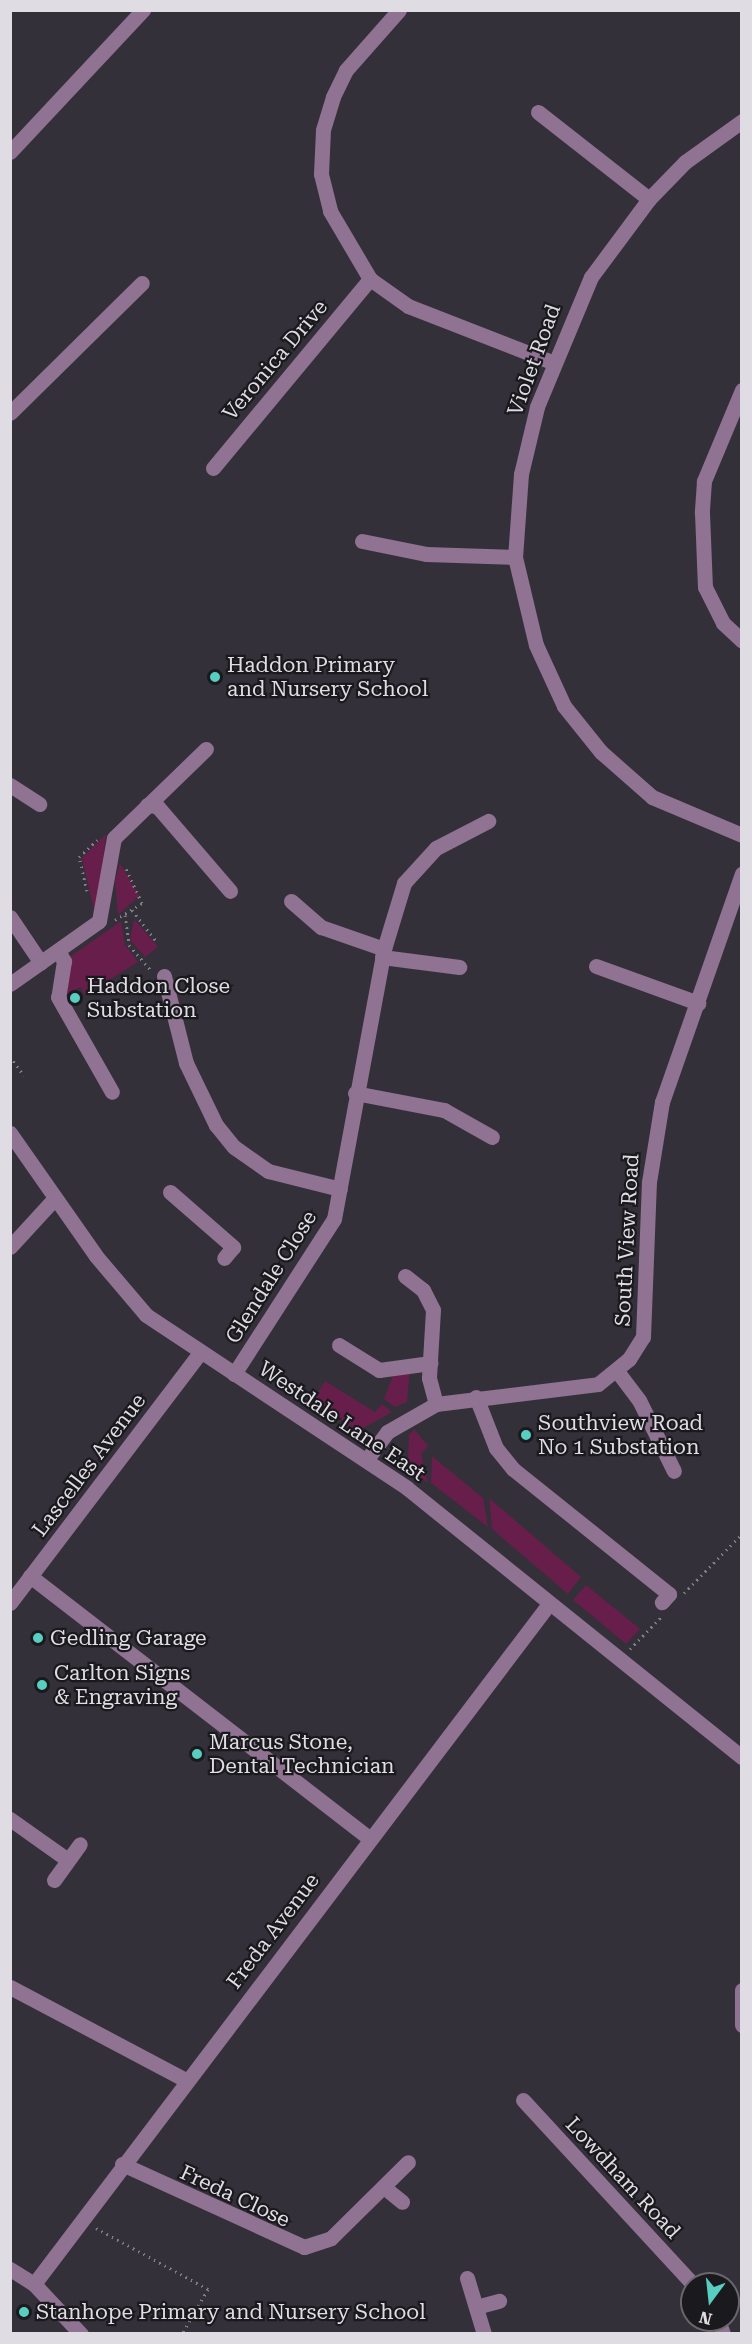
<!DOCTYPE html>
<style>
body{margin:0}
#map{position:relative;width:752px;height:2344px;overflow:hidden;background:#333039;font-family:"Roboto Serif",serif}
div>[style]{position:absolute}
.green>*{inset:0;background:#671e4a}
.path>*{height:3px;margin-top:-1.5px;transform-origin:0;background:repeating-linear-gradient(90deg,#817e86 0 1.5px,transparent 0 6px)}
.minor>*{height:15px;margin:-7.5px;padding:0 7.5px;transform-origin:7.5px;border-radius:7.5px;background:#907292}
.dots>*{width:16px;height:16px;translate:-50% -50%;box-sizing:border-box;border:3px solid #1a191d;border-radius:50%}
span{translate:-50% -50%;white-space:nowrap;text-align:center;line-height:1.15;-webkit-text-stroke:4.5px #1a191d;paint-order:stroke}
.street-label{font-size:21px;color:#dfdde3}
.poi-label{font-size:21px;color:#dfdde3}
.left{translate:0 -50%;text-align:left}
.frame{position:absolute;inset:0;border:12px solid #dfdde3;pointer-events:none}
.north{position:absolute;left:680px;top:2272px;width:60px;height:60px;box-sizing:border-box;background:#1a191d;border:2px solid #69676c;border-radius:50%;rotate:195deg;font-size:16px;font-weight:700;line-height:24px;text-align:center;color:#dfdde3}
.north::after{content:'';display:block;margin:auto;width:21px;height:27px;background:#58cec0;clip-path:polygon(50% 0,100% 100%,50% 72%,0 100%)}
</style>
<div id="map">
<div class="green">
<div style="clip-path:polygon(106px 834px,98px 903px,94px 910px,82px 858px)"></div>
<div style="clip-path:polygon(120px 863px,139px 896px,118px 915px,115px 881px)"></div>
<div style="clip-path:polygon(134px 919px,158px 947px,145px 957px,130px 940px)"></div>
<div style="clip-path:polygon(121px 921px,125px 945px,138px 962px,85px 995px,80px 987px,64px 996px,71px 956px)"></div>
<div style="clip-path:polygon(410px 1369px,407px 1402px,395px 1407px,384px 1399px,394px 1373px)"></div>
<div style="clip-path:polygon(325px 1381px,375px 1412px,382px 1404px,392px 1412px,358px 1431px,313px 1401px)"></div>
<div style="clip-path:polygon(414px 1429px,428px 1446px,421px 1454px,428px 1483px,413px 1472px,408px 1459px,409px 1435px)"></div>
<div style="clip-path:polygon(432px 1456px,483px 1498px,488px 1527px,431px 1483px)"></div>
<div style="clip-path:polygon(489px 1498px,581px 1577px,568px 1594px,492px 1529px)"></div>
<div style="clip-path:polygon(586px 1585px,640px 1629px,626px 1644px,573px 1600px)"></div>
</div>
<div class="path">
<div style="left:87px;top:891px;width:35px;rotate:-103deg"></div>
<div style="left:79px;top:857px;width:25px;rotate:-43deg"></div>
<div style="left:132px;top:910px;width:39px;rotate:52deg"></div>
<div style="left:125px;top:915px;width:30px;rotate:82deg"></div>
<div style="left:129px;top:945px;width:32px;rotate:49deg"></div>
<div style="left:115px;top:920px;width:32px;rotate:-32deg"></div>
<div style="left:142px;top:903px;width:38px;rotate:-115deg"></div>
<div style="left:10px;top:1056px;width:24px;rotate:55deg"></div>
<div style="left:684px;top:1593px;width:83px;rotate:-45.5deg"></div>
<div style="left:630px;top:1649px;width:45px;rotate:-45.9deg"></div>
<div style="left:96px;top:2228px;width:128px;rotate:28.6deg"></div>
<div style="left:208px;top:2289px;width:52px;rotate:120deg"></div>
</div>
<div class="minor">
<div style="left:399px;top:10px;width:80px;rotate:131.5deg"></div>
<div style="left:346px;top:70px;width:30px;rotate:116deg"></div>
<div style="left:333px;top:97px;width:34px;rotate:107deg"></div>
<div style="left:323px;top:130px;width:44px;rotate:92.6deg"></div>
<div style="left:321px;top:174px;width:38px;rotate:76deg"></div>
<div style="left:330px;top:211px;width:79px;rotate:59.5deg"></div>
<div style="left:370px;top:279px;width:47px;rotate:35.4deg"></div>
<div style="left:408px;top:306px;width:155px;rotate:21.3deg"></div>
<div style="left:538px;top:112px;width:141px;rotate:38.1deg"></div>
<div style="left:742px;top:121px;width:70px;rotate:144.3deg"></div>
<div style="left:685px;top:162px;width:52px;rotate:134.2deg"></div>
<div style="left:649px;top:199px;width:97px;rotate:126.6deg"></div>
<div style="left:591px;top:277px;width:141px;rotate:112.6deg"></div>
<div style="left:537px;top:407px;width:69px;rotate:103.4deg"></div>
<div style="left:521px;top:474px;width:83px;rotate:94.1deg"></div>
<div style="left:515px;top:557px;width:90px;rotate:76.6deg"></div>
<div style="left:536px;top:645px;width:67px;rotate:65.3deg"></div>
<div style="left:564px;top:706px;width:59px;rotate:51.2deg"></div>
<div style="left:601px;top:752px;width:68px;rotate:41.4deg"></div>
<div style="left:652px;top:797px;width:98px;rotate:22.9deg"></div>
<div style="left:10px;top:152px;width:195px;rotate:-46.9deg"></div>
<div style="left:742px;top:390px;width:99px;rotate:112.7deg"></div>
<div style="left:704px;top:481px;width:32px;rotate:94deg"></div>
<div style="left:702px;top:513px;width:74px;rotate:87.7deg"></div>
<div style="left:705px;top:587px;width:40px;rotate:63.4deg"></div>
<div style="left:723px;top:623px;width:26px;rotate:43deg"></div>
<div style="left:10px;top:413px;width:185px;rotate:-44.6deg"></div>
<div style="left:213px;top:468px;width:246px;rotate:-50.3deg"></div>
<div style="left:362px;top:541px;width:65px;rotate:11.5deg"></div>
<div style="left:426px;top:554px;width:89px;rotate:1.9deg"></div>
<div style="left:10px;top:785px;width:35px;rotate:33deg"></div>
<div style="left:147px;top:805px;width:10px;rotate:6deg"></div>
<div style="left:157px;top:806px;width:112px;rotate:49.3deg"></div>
<div style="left:291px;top:901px;width:40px;rotate:41deg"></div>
<div style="left:321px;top:927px;width:67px;rotate:19.2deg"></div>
<div style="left:10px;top:917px;width:55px;rotate:56deg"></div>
<div style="left:58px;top:951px;width:12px;rotate:59deg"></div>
<div style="left:64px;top:961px;width:36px;rotate:99deg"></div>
<div style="left:58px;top:997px;width:109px;rotate:60.4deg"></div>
<div style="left:382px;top:957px;width:78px;rotate:7.4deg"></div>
<div style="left:596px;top:966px;width:109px;rotate:19.9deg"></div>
<div style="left:164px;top:976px;width:90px;rotate:75.8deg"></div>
<div style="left:186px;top:1063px;width:69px;rotate:64.2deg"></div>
<div style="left:216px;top:1125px;width:28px;rotate:51deg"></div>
<div style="left:234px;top:1147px;width:42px;rotate:35.2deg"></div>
<div style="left:268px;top:1171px;width:74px;rotate:14deg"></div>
<div style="left:10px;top:984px;width:109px;rotate:-35.3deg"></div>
<div style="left:99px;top:921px;width:84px;rotate:-79.8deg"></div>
<div style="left:114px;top:838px;width:128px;rotate:-44.1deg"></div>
<div style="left:355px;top:1093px;width:91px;rotate:10.8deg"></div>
<div style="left:444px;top:1110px;width:55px;rotate:29.4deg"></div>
<div style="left:10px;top:1133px;width:150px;rotate:55deg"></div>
<div style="left:96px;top:1256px;width:77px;rotate:49.7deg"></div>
<div style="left:146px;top:1315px;width:313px;rotate:33.5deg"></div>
<div style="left:407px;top:1488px;width:430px;rotate:38.8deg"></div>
<div style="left:170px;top:1192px;width:84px;rotate:41.1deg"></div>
<div style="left:233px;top:1247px;width:14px;rotate:129deg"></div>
<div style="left:10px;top:1247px;width:65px;rotate:-47.5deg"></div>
<div style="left:405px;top:1276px;width:23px;rotate:38deg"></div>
<div style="left:423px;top:1290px;width:22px;rotate:63deg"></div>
<div style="left:433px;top:1310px;width:68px;rotate:93.4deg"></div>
<div style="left:429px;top:1378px;width:27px;rotate:75deg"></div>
<div style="left:339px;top:1345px;width:47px;rotate:32deg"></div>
<div style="left:379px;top:1370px;width:52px;rotate:-7.7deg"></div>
<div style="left:617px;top:1371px;width:36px;rotate:53deg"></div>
<div style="left:639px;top:1400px;width:79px;rotate:63.8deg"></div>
<div style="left:234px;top:1374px;width:184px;rotate:-57.2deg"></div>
<div style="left:334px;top:1219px;width:275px;rotate:-79.5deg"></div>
<div style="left:384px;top:949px;width:69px;rotate:-73.1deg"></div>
<div style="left:404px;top:883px;width:47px;rotate:-47.6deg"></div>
<div style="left:436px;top:848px;width:59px;rotate:-27.4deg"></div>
<div style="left:476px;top:1397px;width:55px;rotate:68.6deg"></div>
<div style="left:496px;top:1448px;width:27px;rotate:51deg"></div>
<div style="left:513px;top:1469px;width:200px;rotate:38.7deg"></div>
<div style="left:669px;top:1594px;width:11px;rotate:131deg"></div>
<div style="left:367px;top:1459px;width:34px;rotate:-53deg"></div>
<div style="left:387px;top:1432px;width:56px;rotate:-29.7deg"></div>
<div style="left:436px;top:1404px;width:163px;rotate:-7deg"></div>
<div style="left:598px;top:1384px;width:40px;rotate:-39deg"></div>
<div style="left:629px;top:1359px;width:26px;rotate:-58deg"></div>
<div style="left:643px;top:1337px;width:155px;rotate:-87.8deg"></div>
<div style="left:649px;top:1182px;width:81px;rotate:-80.8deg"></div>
<div style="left:662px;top:1102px;width:242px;rotate:-70.7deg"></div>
<div style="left:30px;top:1576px;width:430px;rotate:37.7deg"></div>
<div style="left:10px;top:1603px;width:314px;rotate:-52.8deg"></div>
<div style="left:10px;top:1819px;width:71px;rotate:35.3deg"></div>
<div style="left:54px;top:1880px;width:44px;rotate:-54.2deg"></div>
<div style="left:10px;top:1987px;width:199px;rotate:27.9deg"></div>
<div style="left:742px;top:1990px;width:35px;rotate:90deg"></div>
<div style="left:523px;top:2100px;width:251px;rotate:47.3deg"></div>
<div style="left:122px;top:2164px;width:200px;rotate:24.5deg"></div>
<div style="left:304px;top:2247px;width:28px;rotate:-18deg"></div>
<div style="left:331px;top:2238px;width:108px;rotate:-44.6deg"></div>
<div style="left:385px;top:2188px;width:22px;rotate:39deg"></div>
<div style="left:10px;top:2269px;width:28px;rotate:32deg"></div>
<div style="left:34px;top:2284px;width:69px;rotate:46.8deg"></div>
<div style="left:467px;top:2278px;width:59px;rotate:73.1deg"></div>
<div style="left:34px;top:2284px;width:852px;rotate:-52.87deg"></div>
<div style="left:476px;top:2307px;width:24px;rotate:-15deg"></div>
<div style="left:718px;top:2320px;width:15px;rotate:70deg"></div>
</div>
<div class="dots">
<div style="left:215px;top:677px;background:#58cec0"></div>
<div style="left:75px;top:998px;background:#58cec0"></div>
<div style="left:526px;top:1435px;background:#58cec0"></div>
<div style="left:38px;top:1638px;background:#58cec0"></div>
<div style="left:42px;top:1685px;background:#58cec0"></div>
<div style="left:197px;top:1754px;background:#58cec0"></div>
<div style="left:24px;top:2312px;background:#58cec0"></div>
</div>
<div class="street-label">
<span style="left:275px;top:360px;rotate:-50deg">Veronica Drive</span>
<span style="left:534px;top:360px;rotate:-70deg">Violet Road</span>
<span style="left:627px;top:1240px;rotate:-87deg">South View Road</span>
<span style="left:271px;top:1277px;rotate:-58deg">Glendale Close</span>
<span style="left:342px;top:1421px;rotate:34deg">Westdale Lane East</span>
<span style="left:89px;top:1465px;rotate:-53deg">Lascelles Avenue</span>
<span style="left:273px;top:1931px;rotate:-53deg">Freda Avenue</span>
<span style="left:623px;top:2178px;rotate:47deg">Lowdham Road</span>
<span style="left:235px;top:2196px;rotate:25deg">Freda Close</span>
</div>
<div class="poi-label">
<span class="left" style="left:227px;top:677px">Haddon Primary<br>and Nursery School</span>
<span class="left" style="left:87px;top:998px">Haddon Close<br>Substation</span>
<span class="left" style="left:538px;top:1435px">Southview Road<br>No 1 Substation</span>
<span class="left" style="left:50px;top:1638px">Gedling Garage</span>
<span class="left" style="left:54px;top:1685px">Carlton Signs<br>&amp; Engraving</span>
<span class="left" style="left:209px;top:1754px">Marcus Stone,<br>Dental Technician</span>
<span class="left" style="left:36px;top:2312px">Stanhope Primary and Nursery School</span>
</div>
<div class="frame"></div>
<div class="north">N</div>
</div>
